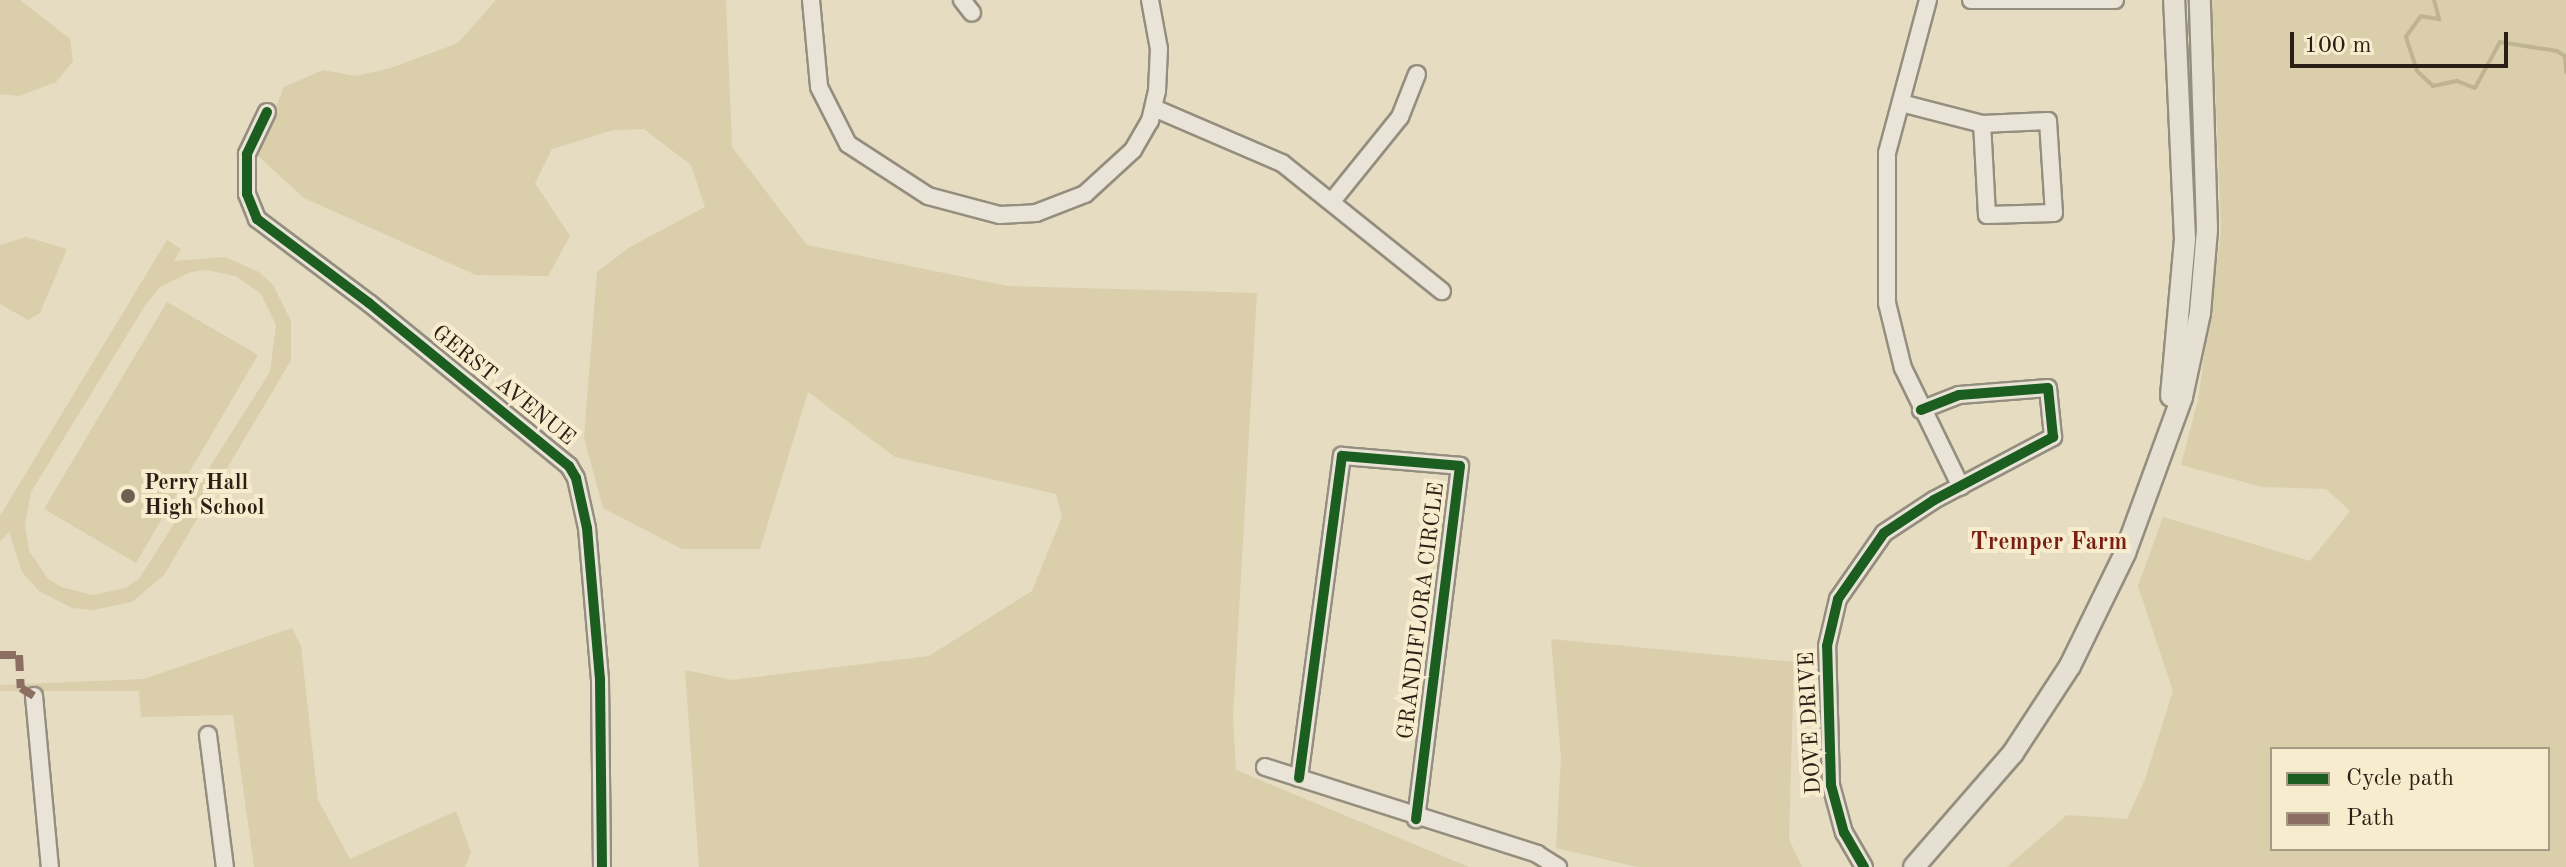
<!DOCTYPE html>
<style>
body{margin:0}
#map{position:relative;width:2566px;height:867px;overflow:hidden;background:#e5dcc2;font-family:"Old Standard TT",serif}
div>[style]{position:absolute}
.green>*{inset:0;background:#daceab}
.stream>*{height:4px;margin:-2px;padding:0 2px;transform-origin:2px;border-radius:2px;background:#bfb392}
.roads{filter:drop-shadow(2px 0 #948e7e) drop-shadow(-2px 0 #948e7e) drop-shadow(0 2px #948e7e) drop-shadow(0 -2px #948e7e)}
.minor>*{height:16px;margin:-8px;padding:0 8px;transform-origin:8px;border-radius:8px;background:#e9e4d7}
.major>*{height:20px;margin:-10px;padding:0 10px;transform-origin:10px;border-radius:10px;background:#e5e0d1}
.quiet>*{height:8px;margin-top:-4px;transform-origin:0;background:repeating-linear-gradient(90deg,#8d6e63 0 16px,transparent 0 24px)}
.cycleway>*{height:10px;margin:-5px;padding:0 5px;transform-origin:5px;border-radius:5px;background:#1b5e20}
.dots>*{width:22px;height:22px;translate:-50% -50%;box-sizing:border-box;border:4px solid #f7edce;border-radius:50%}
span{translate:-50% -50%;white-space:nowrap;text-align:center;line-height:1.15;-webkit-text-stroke:8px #f7edce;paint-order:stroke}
.street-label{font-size:22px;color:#2a1e15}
.poi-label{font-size:22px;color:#2a1e15;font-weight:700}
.left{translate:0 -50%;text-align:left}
.neighbourhood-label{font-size:24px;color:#7a1f14;font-weight:700}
.legend{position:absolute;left:2270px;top:747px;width:280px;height:104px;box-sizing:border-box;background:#f7edce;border:2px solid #a59a84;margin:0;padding:10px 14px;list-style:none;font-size:24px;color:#2a1e15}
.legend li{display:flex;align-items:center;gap:16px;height:40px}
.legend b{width:40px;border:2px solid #a59a84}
.scale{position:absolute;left:2290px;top:32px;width:218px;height:36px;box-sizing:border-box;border:4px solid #2a1e15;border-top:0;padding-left:10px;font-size:24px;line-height:28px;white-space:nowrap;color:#2a1e15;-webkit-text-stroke:6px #f7edce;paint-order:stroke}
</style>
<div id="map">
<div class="green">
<div style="clip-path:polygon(0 0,20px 0,70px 39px,73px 61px,56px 82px,19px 96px,0 94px)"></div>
<div style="clip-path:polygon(496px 0,726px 0,732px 147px,807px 245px,1008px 286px,1257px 293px,1233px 717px,1236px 770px,1469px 867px,699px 867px,685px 670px,732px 680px,929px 656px,1032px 591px,1062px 517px,1056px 494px,895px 457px,808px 392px,760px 549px,682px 549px,603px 508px,584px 438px,597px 272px,630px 247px,705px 207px,691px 165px,644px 129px,613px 130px,552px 149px,535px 183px,570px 236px,548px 276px,476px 275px,304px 198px,257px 155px,284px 87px,323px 70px,356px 76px,391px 68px,458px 43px)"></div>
<div style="clip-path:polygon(evenodd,2212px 0,2566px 0,2566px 867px,2007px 867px,2067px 815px,2127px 819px,2145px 779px,2173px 691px,2138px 586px,2163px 517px,2310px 561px,2350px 511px,2326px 489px,2262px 487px,2181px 465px,2198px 400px,2221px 232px,2212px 0,2272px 749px,2548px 749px,2548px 849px,2272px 849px,2272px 749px)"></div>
<div style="clip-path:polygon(26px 237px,67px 249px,40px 313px,28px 320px,0 304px,0 245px)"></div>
<div style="clip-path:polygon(evenodd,167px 240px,181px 249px,174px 261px,225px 257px,259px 272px,273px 285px,291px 321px,291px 360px,164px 575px,132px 602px,93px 610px,72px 608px,39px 591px,22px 572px,9px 532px,0 541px,0 516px,167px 240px,206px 270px,236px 276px,261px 294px,276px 325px,270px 372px,139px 579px,125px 588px,93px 595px,61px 587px,48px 579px,29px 551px,25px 525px,31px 492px,146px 304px,160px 287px,191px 272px,206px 270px)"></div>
<div style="clip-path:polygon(167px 302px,258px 355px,136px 563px,44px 509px)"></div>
<div style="clip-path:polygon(292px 628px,301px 646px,318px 800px,350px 859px,456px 811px,471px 852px,465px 867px,254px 867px,233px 715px,141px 717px,139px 691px,0 691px,0 685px,144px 679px)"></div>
<div style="clip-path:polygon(1551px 639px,1794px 662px,1789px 839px,1802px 867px,1638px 867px,1556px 848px,1561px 758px)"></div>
</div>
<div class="stream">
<div style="left:2434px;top:0;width:20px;rotate:75deg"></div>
<div style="left:2439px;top:19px;width:18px;rotate:-171deg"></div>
<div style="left:2421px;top:16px;width:26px;rotate:126deg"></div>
<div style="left:2406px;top:37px;width:36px;rotate:72deg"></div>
<div style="left:2417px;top:71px;width:22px;rotate:43deg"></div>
<div style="left:2433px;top:86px;width:25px;rotate:-12deg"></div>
<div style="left:2457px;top:81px;width:19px;rotate:21deg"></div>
<div style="left:2475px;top:88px;width:52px;rotate:-61.5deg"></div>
<div style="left:2500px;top:42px;width:58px;rotate:9deg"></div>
<div style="left:2557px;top:51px;width:9px;rotate:32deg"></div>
<div style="left:2565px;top:56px;width:16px;rotate:86deg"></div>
</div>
<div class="roads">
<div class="minor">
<div style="left:811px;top:0;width:87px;rotate:84.7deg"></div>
<div style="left:819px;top:87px;width:64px;rotate:63deg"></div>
<div style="left:848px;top:144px;width:95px;rotate:33deg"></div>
<div style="left:928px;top:196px;width:74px;rotate:14.8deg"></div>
<div style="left:1000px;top:215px;width:36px;rotate:-3deg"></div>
<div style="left:1036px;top:213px;width:53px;rotate:-21.2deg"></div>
<div style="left:1085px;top:194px;width:65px;rotate:-42.5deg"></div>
<div style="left:1133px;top:150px;width:34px;rotate:-60deg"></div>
<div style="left:1150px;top:121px;width:31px;rotate:-77deg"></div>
<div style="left:1157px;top:91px;width:42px;rotate:-87.3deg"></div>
<div style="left:1159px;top:49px;width:50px;rotate:-100.4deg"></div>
<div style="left:962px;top:0;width:16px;rotate:52deg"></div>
<div style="left:1928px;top:0;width:158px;rotate:105deg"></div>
<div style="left:1887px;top:153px;width:150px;rotate:90deg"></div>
<div style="left:1887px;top:303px;width:67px;rotate:76.2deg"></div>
<div style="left:1903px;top:368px;width:132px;rotate:64deg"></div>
<div style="left:1971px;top:0;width:144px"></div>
<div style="left:1901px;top:103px;width:84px;rotate:14.5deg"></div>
<div style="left:1982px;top:124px;width:66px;rotate:-2.6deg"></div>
<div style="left:2048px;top:121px;width:92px;rotate:86.3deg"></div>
<div style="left:2054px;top:213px;width:67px;rotate:178.3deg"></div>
<div style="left:1987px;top:215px;width:91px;rotate:-93.1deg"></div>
<div style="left:1154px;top:108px;width:139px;rotate:23.3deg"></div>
<div style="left:1282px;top:163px;width:205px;rotate:38.7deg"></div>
<div style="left:267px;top:112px;width:47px;rotate:115.5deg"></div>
<div style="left:247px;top:154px;width:40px;rotate:90deg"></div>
<div style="left:247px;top:194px;width:27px;rotate:68deg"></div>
<div style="left:257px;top:219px;width:140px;rotate:36.9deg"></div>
<div style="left:369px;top:303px;width:258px;rotate:39.2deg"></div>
<div style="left:569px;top:466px;width:14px;rotate:60deg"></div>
<div style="left:576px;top:478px;width:51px;rotate:77.6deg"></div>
<div style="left:587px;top:528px;width:152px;rotate:85.1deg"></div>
<div style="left:600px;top:679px;width:188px;rotate:89.4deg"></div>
<div style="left:1333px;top:200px;width:107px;rotate:-51.1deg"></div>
<div style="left:1400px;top:117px;width:46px;rotate:-68.4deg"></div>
<div style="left:34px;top:696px;width:172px;rotate:84.7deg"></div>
<div style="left:208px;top:735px;width:133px;rotate:82.7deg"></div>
<div style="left:1265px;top:767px;width:286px;rotate:17.7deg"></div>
<div style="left:1537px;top:854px;width:25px;rotate:32deg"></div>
<div style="left:1299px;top:778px;width:325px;rotate:-82.4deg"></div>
<div style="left:1342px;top:456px;width:118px;rotate:4.8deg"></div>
<div style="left:1460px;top:466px;width:356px;rotate:97.1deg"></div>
<div style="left:1864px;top:867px;width:39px;rotate:-120deg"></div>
<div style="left:1844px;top:833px;width:50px;rotate:-105.2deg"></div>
<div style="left:1831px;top:785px;width:139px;rotate:-91.6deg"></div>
<div style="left:1827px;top:646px;width:48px;rotate:-76.8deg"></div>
<div style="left:1838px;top:599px;width:80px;rotate:-55.1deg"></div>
<div style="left:1884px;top:533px;width:60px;rotate:-33.4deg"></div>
<div style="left:1934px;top:500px;width:135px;rotate:-27.9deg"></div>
<div style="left:2053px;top:437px;width:49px;rotate:-95.8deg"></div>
<div style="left:2048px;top:388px;width:89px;rotate:175.5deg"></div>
<div style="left:1959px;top:395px;width:41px;rotate:158.5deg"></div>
</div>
<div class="major">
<div style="left:2171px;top:396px;width:158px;rotate:-84.9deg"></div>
<div style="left:2185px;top:239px;width:239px;rotate:-92.6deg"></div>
<div style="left:1914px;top:867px;width:151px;rotate:-49deg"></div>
<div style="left:2013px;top:753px;width:104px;rotate:-56.8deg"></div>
<div style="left:2070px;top:666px;width:126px;rotate:-64deg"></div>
<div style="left:2125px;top:553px;width:166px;rotate:-69.9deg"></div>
<div style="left:2182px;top:397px;width:86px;rotate:-77.9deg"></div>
<div style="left:2200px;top:313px;width:84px;rotate:-85.2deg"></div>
<div style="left:2207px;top:229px;width:229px;rotate:-91.8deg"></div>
</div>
</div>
<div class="quiet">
<div style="left:0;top:655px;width:19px"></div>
<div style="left:19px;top:655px;width:33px;rotate:87deg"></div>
<div style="left:21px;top:688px;width:15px;rotate:32deg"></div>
</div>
<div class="cycleway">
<div style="left:267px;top:112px;width:47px;rotate:115.5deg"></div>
<div style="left:247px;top:154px;width:40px;rotate:90deg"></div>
<div style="left:247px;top:194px;width:27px;rotate:68deg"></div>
<div style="left:257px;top:219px;width:140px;rotate:36.9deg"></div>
<div style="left:369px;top:303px;width:258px;rotate:39.2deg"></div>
<div style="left:569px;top:466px;width:14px;rotate:60deg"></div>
<div style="left:576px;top:478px;width:51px;rotate:77.6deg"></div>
<div style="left:587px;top:528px;width:152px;rotate:85.1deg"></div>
<div style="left:600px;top:679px;width:188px;rotate:89.4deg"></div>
<div style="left:1299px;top:778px;width:325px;rotate:-82.4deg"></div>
<div style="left:1342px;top:456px;width:118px;rotate:4.8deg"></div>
<div style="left:1460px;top:466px;width:356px;rotate:97.1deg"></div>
<div style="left:1864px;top:867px;width:39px;rotate:-120deg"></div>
<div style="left:1844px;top:833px;width:50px;rotate:-105.2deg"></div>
<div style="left:1831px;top:785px;width:139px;rotate:-91.6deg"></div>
<div style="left:1827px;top:646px;width:48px;rotate:-76.8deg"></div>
<div style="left:1838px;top:599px;width:80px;rotate:-55.1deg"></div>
<div style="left:1884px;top:533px;width:60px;rotate:-33.4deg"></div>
<div style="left:1934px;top:500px;width:135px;rotate:-27.9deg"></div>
<div style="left:2053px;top:437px;width:49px;rotate:-95.8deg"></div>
<div style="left:2048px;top:388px;width:89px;rotate:175.5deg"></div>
<div style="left:1959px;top:395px;width:41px;rotate:158.5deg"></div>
</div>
<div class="dots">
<div style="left:128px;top:496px;background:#6b6052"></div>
</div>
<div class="street-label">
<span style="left:503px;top:386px;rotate:39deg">GERST AVENUE</span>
<span style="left:1422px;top:611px;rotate:-83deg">GRANDIFLORA CIRCLE</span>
<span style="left:1811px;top:723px;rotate:-93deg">DOVE DRIVE</span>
</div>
<div class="poi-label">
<span class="left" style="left:144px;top:496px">Perry Hall<br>High School</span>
</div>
<div class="neighbourhood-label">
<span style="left:2049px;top:544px">Tremper Farm</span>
</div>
<ul class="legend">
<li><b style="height:10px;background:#1b5e20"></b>Cycle path</li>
<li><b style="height:10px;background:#8d6e63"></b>Path</li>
</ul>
<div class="scale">100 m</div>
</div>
